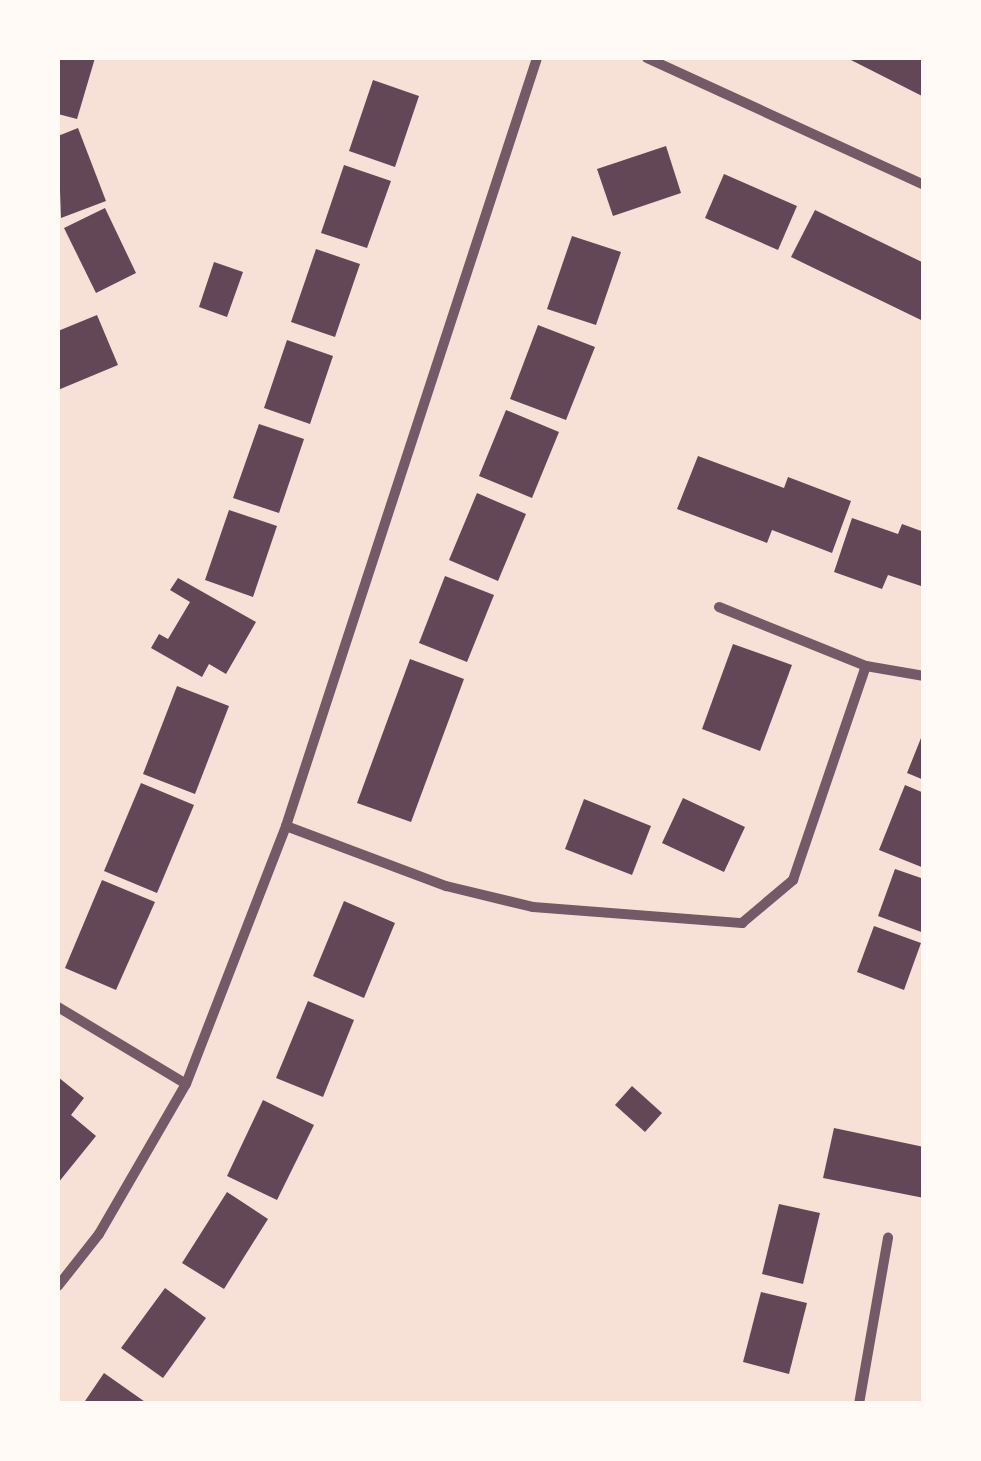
<!DOCTYPE html>
<style>
body{margin:0}
#map{position:relative;width:981px;height:1461px;overflow:hidden;background:#f7e1d7;font-family:"Noto Sans",sans-serif}
div>[style]{position:absolute}
.building>*{inset:0;background:#644757}
.minor>*{height:10px;margin:-5px;padding:0 5px;transform-origin:5px;border-radius:5px;background:#755966}
span{translate:-50% -50%;white-space:nowrap;text-align:center;line-height:1.15;-webkit-text-stroke:9px #fffaf5;paint-order:stroke}
.frame{position:absolute;inset:0;border:60px solid #fffaf5;pointer-events:none}
</style>
<div id="map">
<div class="building">
<div style="clip-path:polygon(58px 58px,95px 58px,77px 119px,58px 114px)"></div>
<div style="clip-path:polygon(847px 58px,924px 58px,924px 97px)"></div>
<div style="clip-path:polygon(373px 80px,419px 96px,395px 167px,349px 151px)"></div>
<div style="clip-path:polygon(78px 128px,106px 201px,61px 218px,58px 136px)"></div>
<div style="clip-path:polygon(666px 146px,681px 193px,613px 216px,597px 169px)"></div>
<div style="clip-path:polygon(344px 165px,391px 181px,367px 248px,321px 233px)"></div>
<div style="clip-path:polygon(724px 174px,797px 206px,778px 250px,705px 218px)"></div>
<div style="clip-path:polygon(105px 208px,136px 273px,96px 293px,64px 228px)"></div>
<div style="clip-path:polygon(815px 210px,924px 263px,921px 320px,791px 257px)"></div>
<div style="clip-path:polygon(572px 236px,621px 252px,596px 325px,547px 309px)"></div>
<div style="clip-path:polygon(316px 249px,360px 264px,335px 337px,291px 322px)"></div>
<div style="clip-path:polygon(214px 262px,243px 272px,227px 317px,199px 307px)"></div>
<div style="clip-path:polygon(97px 315px,118px 365px,58px 390px,58px 331px)"></div>
<div style="clip-path:polygon(538px 325px,595px 347px,566px 420px,510px 399px)"></div>
<div style="clip-path:polygon(287px 340px,333px 356px,310px 424px,264px 408px)"></div>
<div style="clip-path:polygon(506px 410px,559px 432px,532px 498px,479px 476px)"></div>
<div style="clip-path:polygon(259px 424px,304px 439px,279px 513px,233px 498px)"></div>
<div style="clip-path:polygon(698px 456px,784px 488px,788px 477px,851px 501px,832px 553px,772px 530px,767px 543px,677px 509px)"></div>
<div style="clip-path:polygon(477px 493px,526px 514px,498px 581px,449px 560px)"></div>
<div style="clip-path:polygon(229px 510px,277px 526px,253px 597px,205px 580px)"></div>
<div style="clip-path:polygon(852px 518px,898px 534px,902px 524px,924px 532px,924px 587px,888px 575px,882px 589px,834px 572px)"></div>
<div style="clip-path:polygon(445px 576px,494px 595px,467px 662px,419px 643px)"></div>
<div style="clip-path:polygon(178px 578px,256px 622px,226px 674px,209px 664px,202px 677px,151px 648px,159px 634px,168px 639px,190px 602px,170px 590px)"></div>
<div style="clip-path:polygon(733px 644px,792px 665px,760px 751px,702px 729px)"></div>
<div style="clip-path:polygon(410px 659px,464px 679px,411px 822px,357px 803px)"></div>
<div style="clip-path:polygon(177px 686px,229px 706px,195px 794px,143px 774px)"></div>
<div style="clip-path:polygon(923px 733px,924px 733px,924px 780px,907px 773px)"></div>
<div style="clip-path:polygon(141px 783px,194px 805px,157px 893px,104px 871px)"></div>
<div style="clip-path:polygon(905px 785px,924px 793px,924px 868px,879px 850px)"></div>
<div style="clip-path:polygon(683px 798px,745px 827px,724px 872px,662px 843px)"></div>
<div style="clip-path:polygon(584px 799px,651px 826px,632px 875px,565px 849px)"></div>
<div style="clip-path:polygon(895px 869px,924px 879px,924px 933px,878px 916px)"></div>
<div style="clip-path:polygon(102px 880px,155px 902px,116px 990px,65px 968px)"></div>
<div style="clip-path:polygon(344px 901px,395px 923px,364px 998px,313px 976px)"></div>
<div style="clip-path:polygon(874px 926px,921px 943px,904px 990px,857px 972px)"></div>
<div style="clip-path:polygon(308px 1001px,354px 1020px,323px 1097px,276px 1078px)"></div>
<div style="clip-path:polygon(58px 1077px,84px 1098px,71px 1115px,96px 1136px,58px 1183px)"></div>
<div style="clip-path:polygon(632px 1086px,662px 1113px,645px 1132px,615px 1105px)"></div>
<div style="clip-path:polygon(263px 1100px,314px 1125px,277px 1200px,227px 1176px)"></div>
<div style="clip-path:polygon(834px 1128px,924px 1147px,924px 1198px,823px 1178px)"></div>
<div style="clip-path:polygon(227px 1192px,268px 1219px,224px 1289px,182px 1263px)"></div>
<div style="clip-path:polygon(779px 1204px,820px 1213px,803px 1284px,762px 1274px)"></div>
<div style="clip-path:polygon(165px 1288px,206px 1318px,163px 1378px,121px 1348px)"></div>
<div style="clip-path:polygon(761px 1292px,807px 1303px,789px 1374px,743px 1362px)"></div>
<div style="clip-path:polygon(104px 1373px,148px 1404px,83px 1404px)"></div>
</div>
<div class="minor">
<div style="left:647px;top:58px;width:305px;rotate:24.6deg"></div>
<div style="left:719px;top:607px;width:158px;rotate:21.9deg"></div>
<div style="left:866px;top:666px;width:59px;rotate:9.8deg"></div>
<div style="left:286px;top:826px;width:171px;rotate:20.6deg"></div>
<div style="left:446px;top:886px;width:89px;rotate:13.6deg"></div>
<div style="left:533px;top:907px;width:210px;rotate:4.4deg"></div>
<div style="left:742px;top:923px;width:67px;rotate:-40.1deg"></div>
<div style="left:793px;top:880px;width:226px;rotate:-71.2deg"></div>
<div style="left:58px;top:1007px;width:149px;rotate:31deg"></div>
<div style="left:58px;top:1286px;width:66px;rotate:-51.7deg"></div>
<div style="left:99px;top:1234px;width:173px;rotate:-59.9deg"></div>
<div style="left:186px;top:1084px;width:277px;rotate:-68.8deg"></div>
<div style="left:286px;top:826px;width:808px;rotate:-71.9deg"></div>
<div style="left:859px;top:1404px;width:169px;rotate:-80.1deg"></div>
</div>
<div class="frame"></div>
</div>
